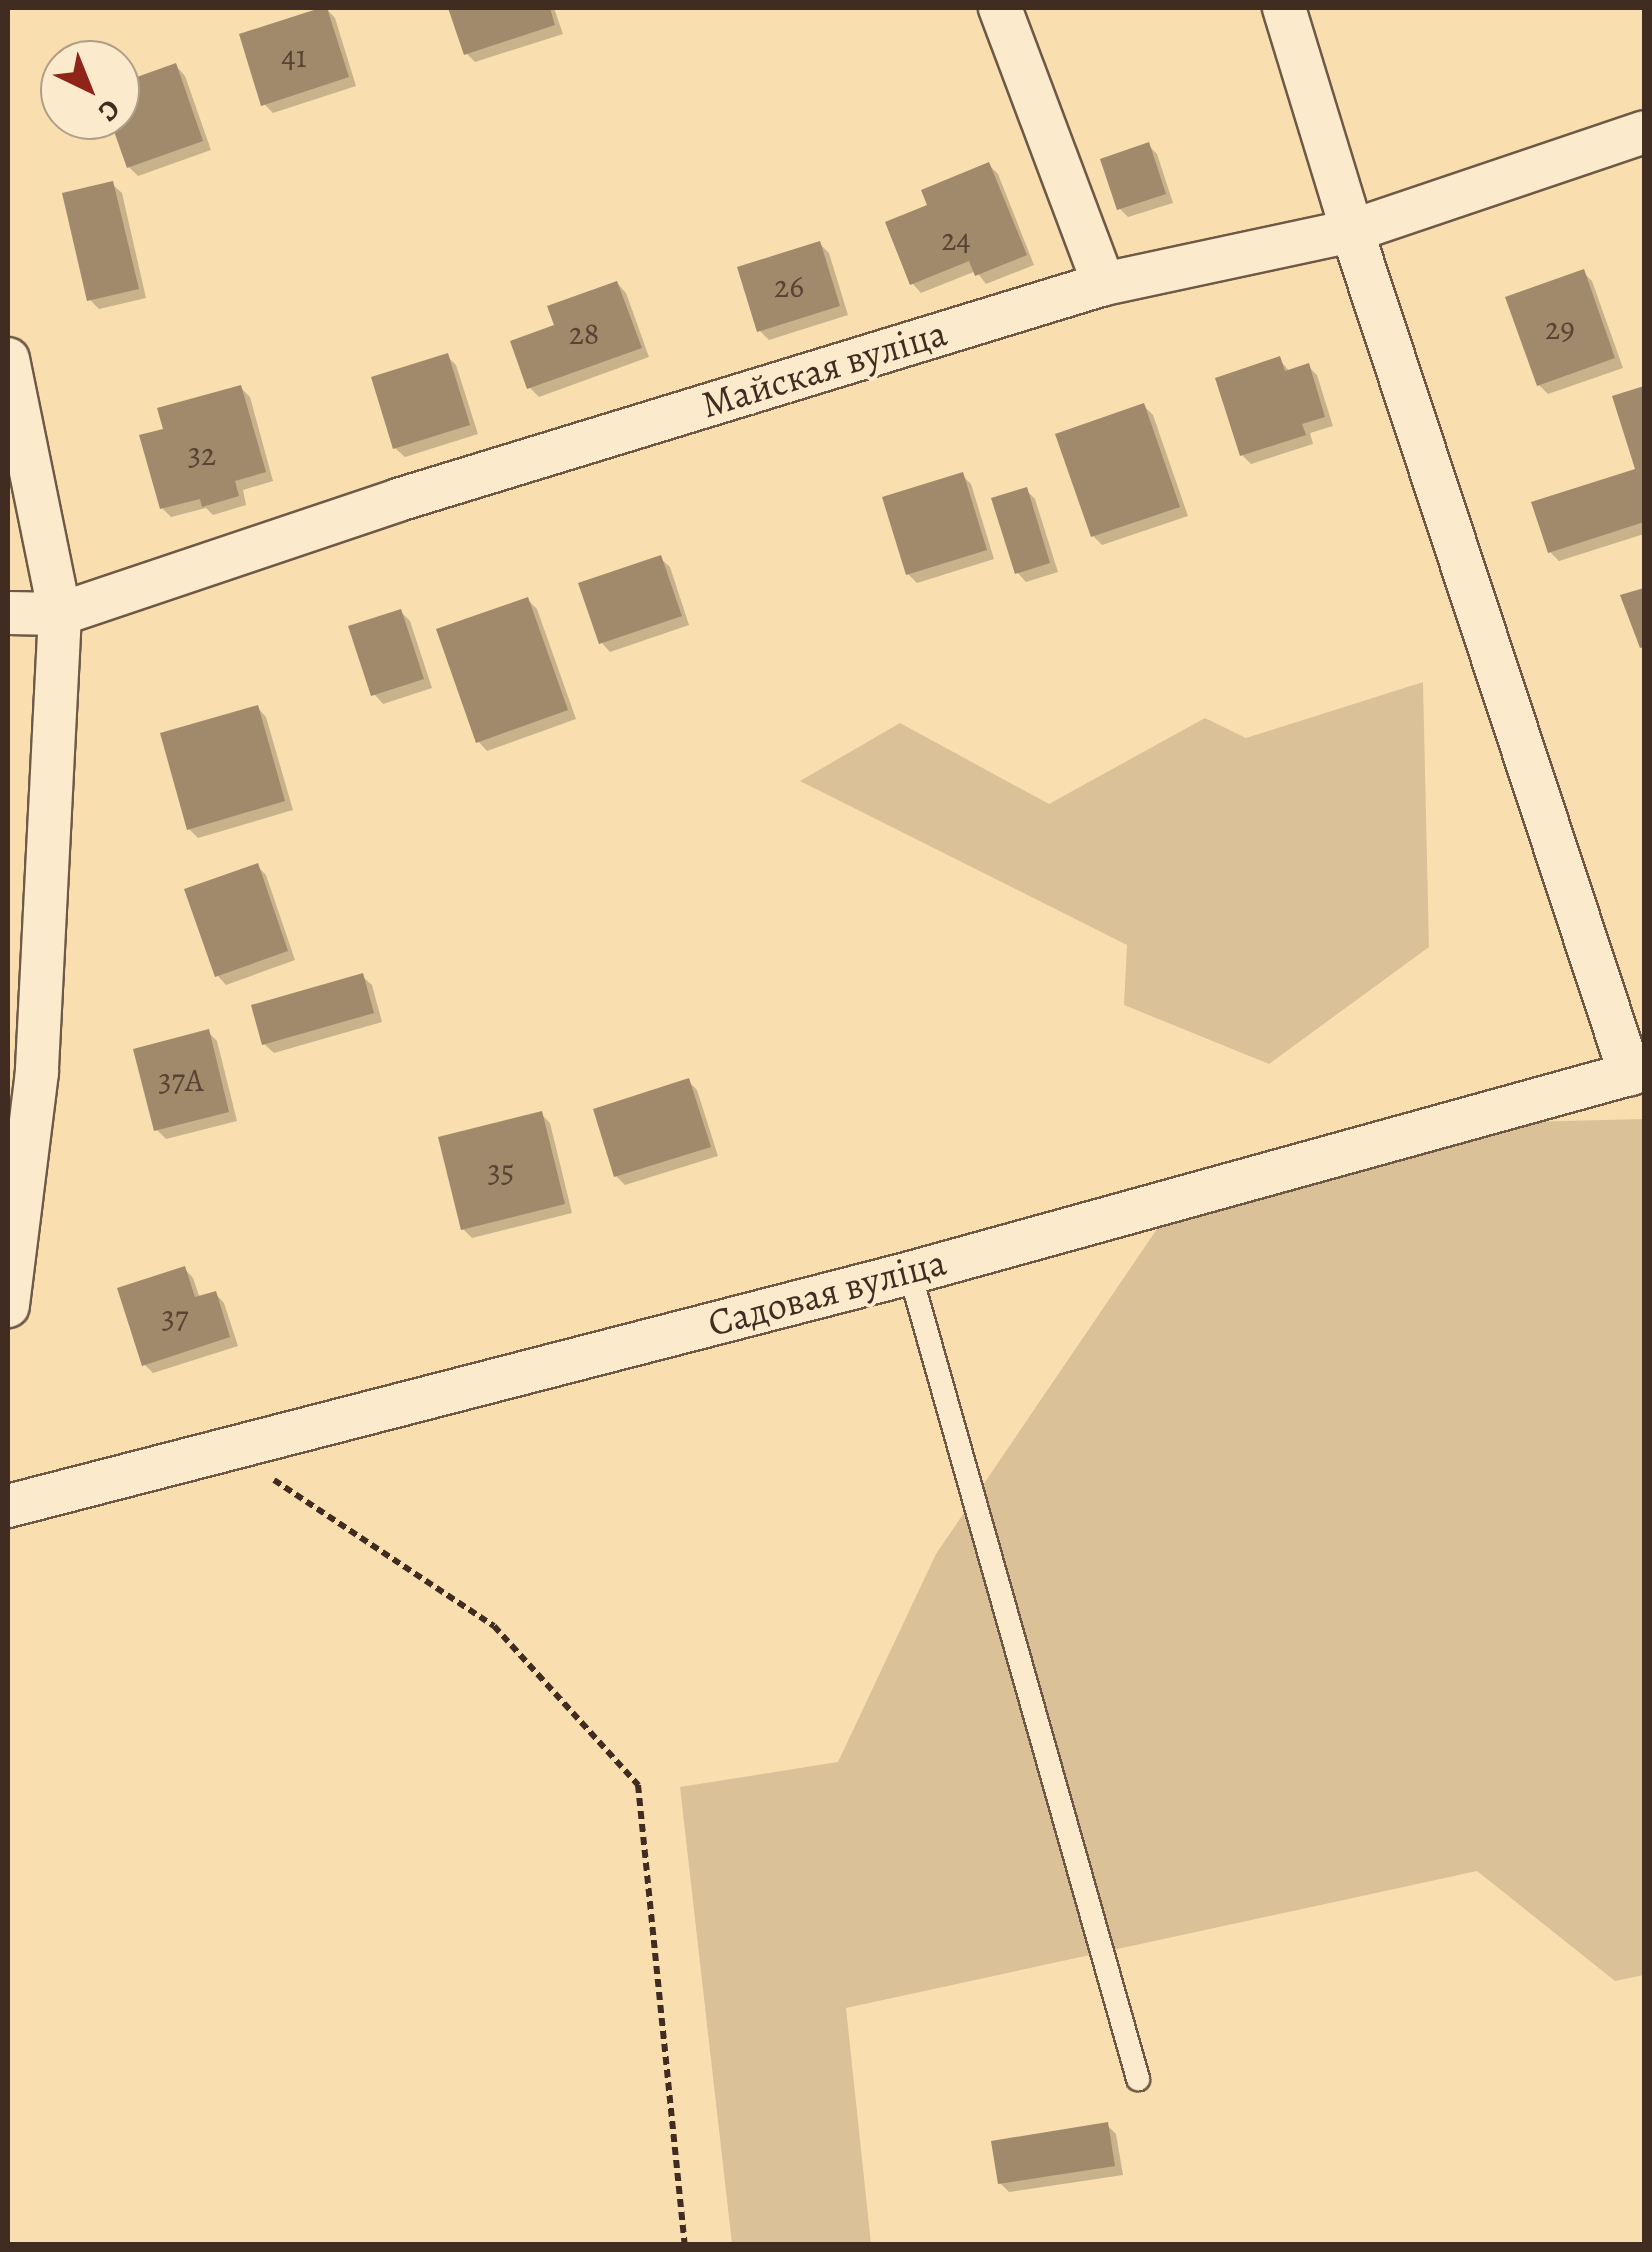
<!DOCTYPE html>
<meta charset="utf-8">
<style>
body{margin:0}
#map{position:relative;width:1652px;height:2252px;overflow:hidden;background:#f9dfb0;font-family:Alegreya,serif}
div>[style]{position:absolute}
.green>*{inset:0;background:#dac198}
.shadow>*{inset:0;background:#0003}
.building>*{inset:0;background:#a1896c}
.path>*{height:6px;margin-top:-3px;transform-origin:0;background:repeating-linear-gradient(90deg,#412c22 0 8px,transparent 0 13px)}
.roads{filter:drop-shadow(2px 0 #6f5946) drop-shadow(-2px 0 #6f5946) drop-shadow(0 2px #6f5946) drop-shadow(0 -2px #6f5946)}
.service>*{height:22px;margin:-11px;padding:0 11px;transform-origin:11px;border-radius:11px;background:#fbeacc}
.minor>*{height:42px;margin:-21px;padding:0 21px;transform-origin:21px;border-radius:21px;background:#fbeacc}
span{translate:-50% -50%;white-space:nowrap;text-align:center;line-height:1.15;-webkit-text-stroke:8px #fbeacc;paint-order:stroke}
.number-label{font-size:32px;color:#594334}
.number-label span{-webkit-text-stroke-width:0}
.street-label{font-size:38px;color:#412c22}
.frame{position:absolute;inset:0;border:10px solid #412c22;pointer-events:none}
.north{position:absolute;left:40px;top:40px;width:100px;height:100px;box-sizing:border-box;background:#fbeacc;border:2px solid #b19e88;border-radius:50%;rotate:137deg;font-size:28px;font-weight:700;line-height:40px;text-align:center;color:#412c22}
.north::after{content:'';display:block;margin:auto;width:35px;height:45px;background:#8f2418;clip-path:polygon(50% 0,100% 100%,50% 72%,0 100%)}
</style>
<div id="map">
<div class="green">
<div style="clip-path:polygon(1423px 682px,1429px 947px,1269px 1064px,1124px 1005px,1127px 945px,800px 781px,900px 723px,1049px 804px,1205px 718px,1246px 738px)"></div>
<div style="clip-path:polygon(1644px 1119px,1644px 1975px,1615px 1981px,1477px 1871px,846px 2008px,871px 2244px,732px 2244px,680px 1787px,838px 1762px,936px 1554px,1157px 1229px,1519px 1122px)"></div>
</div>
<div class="shadow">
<div style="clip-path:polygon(326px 8px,335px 18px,356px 86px,273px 113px,264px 104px)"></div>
<div style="clip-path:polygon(451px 8px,554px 8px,563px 34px,475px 62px,466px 53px)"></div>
<div style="clip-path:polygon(176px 66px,185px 76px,211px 150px,138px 176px,129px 167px,113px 120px,120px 120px,120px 86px)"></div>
<div style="clip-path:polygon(1148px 145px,1157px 154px,1173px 203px,1128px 217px,1119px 208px)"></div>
<div style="clip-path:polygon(989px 165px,998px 174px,1034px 265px,986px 284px,976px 271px,921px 293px,912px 283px,931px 206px)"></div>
<div style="clip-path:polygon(112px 184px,122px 193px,146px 298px,99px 309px,90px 300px)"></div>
<div style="clip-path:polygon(819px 243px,829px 253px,848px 315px,769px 340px,760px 331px)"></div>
<div style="clip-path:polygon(1583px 272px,1592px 281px,1623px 368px,1548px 394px,1539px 385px)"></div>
<div style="clip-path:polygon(617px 283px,626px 293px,649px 357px,539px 397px,530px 388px,557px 326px)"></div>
<div style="clip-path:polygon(447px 356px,456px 365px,478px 434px,405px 457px,395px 448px)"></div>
<div style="clip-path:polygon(1279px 359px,1290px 372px,1308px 366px,1317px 375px,1333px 426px,1310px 433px,1313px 444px,1251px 464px,1242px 455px)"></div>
<div style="clip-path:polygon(240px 387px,250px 397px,273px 481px,243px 490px,246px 505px,213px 515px,206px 508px,171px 517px,162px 508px,166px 430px)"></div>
<div style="clip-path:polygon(1644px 388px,1644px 534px,1559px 561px,1550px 552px,1638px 471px,1615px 398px)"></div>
<div style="clip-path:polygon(1144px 406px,1153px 415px,1188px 516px,1102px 545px,1093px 536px)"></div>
<div style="clip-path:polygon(962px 475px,971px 484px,994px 559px,917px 583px,908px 574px)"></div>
<div style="clip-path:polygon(1026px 490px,1035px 499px,1058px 572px,1026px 582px,1017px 572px)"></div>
<div style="clip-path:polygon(660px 558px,670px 567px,689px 625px,610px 652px,601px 642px)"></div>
<div style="clip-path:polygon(528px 600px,537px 609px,576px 719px,487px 751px,478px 741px)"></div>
<div style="clip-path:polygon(400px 611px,410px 621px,432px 688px,383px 704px,374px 694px)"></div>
<div style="clip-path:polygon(257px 707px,266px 717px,293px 810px,198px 838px,189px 829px)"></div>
<div style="clip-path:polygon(257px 866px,266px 875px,295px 960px,226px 985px,217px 975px)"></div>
<div style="clip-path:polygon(362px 976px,372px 985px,382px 1022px,274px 1053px,264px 1044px)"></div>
<div style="clip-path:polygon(208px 1032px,217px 1041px,237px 1121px,166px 1139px,157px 1130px)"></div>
<div style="clip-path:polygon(688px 1081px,697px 1090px,718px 1156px,625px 1185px,616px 1176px)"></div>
<div style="clip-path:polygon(541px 1114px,550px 1123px,572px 1213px,472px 1238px,463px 1229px)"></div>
<div style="clip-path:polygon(184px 1268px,193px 1278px,200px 1298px,215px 1293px,224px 1303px,238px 1346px,153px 1373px,144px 1364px)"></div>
<div style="clip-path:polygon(1107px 2125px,1116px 2134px,1123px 2175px,1009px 2192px,1000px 2183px)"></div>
</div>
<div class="building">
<div style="clip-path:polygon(320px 8px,327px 8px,349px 77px,261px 106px,239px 34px)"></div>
<div style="clip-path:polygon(448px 8px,550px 8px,555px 25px,464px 55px)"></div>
<div style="clip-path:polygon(176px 63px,203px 141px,127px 168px,110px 120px,120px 120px,120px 83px)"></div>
<div style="clip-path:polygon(1149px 142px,1166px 194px,1117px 210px,1100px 159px)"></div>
<div style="clip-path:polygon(989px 162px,1027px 255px,975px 276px,969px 261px,910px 285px,885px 222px,927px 205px,921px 190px)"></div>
<div style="clip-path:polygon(113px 181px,139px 289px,87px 301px,62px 193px)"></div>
<div style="clip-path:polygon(820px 241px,840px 306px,757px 332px,737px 267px)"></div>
<div style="clip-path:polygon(1584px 269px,1615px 358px,1537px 386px,1505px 297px)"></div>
<div style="clip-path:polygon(617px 281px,642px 348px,527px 389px,510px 341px,554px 325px,547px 306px)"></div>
<div style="clip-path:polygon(448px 353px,470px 425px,393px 449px,371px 377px)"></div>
<div style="clip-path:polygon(1280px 356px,1285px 371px,1309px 363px,1325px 417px,1302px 424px,1306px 435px,1240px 456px,1215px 378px)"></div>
<div style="clip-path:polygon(241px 385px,266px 472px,235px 481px,239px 496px,202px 507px,200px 499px,160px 509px,139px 435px,163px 429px,157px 408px)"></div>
<div style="clip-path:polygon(1644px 386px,1644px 522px,1548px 553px,1531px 502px,1635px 469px,1612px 396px)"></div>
<div style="clip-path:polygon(1144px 403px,1180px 507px,1091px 537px,1055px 434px)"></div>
<div style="clip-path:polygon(963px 472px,987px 550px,906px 575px,882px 497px)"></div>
<div style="clip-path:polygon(1027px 487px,1050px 563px,1015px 574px,991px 498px)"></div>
<div style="clip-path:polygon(661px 555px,682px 616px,599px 644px,578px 583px)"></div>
<div style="clip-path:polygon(1644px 588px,1644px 647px,1640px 648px,1620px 595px)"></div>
<div style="clip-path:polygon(528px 597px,568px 710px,476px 743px,436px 629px)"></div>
<div style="clip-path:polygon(401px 609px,424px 679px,371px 696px,348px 626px)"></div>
<div style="clip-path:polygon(258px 705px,285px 801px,187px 830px,160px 733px)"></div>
<div style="clip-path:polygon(258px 863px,288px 951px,215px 977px,184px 889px)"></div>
<div style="clip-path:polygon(363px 973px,374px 1013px,262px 1045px,251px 1005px)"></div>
<div style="clip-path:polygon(209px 1029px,229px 1112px,154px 1131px,133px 1049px)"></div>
<div style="clip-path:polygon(689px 1078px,711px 1147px,614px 1177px,593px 1109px)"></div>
<div style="clip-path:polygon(542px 1111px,565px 1204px,461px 1230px,438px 1137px)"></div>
<div style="clip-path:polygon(185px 1266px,195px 1297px,216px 1291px,230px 1337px,142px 1366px,117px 1288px)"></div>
<div style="clip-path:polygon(1108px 2122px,1115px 2166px,998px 2184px,991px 2141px)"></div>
</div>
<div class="path">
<div style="left:274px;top:1480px;width:264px;rotate:33.6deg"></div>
<div style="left:494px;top:1626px;width:215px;rotate:47.8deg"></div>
<div style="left:638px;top:1785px;width:461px;rotate:84.2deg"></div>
</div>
<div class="roads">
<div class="service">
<div style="left:910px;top:1273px;width:838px;rotate:74.2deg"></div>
</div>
<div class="minor">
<div style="left:1000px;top:8px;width:295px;rotate:69.4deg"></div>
<div style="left:1284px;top:8px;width:233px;rotate:73deg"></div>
<div style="left:1352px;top:231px;width:888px;rotate:71.75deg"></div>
<div style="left:8px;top:359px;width:260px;rotate:78.5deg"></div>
<div style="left:60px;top:614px;width:459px;rotate:92.9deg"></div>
<div style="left:37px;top:1072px;width:236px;rotate:97.1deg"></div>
<div style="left:8px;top:613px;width:52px;rotate:1.1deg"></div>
<div style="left:60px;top:614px;width:357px;rotate:-18.6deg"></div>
<div style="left:398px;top:500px;width:738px;rotate:-17.01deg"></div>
<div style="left:1104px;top:284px;width:254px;rotate:-12.1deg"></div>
<div style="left:1352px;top:231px;width:308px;rotate:-18.7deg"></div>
<div style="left:8px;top:1506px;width:932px;rotate:-14.48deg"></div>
<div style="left:910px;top:1273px;width:762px;rotate:-15.46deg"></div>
</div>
</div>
<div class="number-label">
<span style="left:294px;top:56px">41</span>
<span style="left:956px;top:239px">24</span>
<span style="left:789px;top:286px">26</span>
<span style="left:1560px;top:328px">29</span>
<span style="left:584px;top:333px">28</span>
<span style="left:202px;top:454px">32</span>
<span style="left:181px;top:1080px">37А</span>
<span style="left:501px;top:1171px">35</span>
<span style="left:175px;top:1317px">37</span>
</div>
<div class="street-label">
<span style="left:824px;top:369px;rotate:-17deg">Майская вуліца</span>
<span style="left:827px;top:1293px;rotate:-15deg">Садовая вуліца</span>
</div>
<div class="frame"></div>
<div class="north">С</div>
</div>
